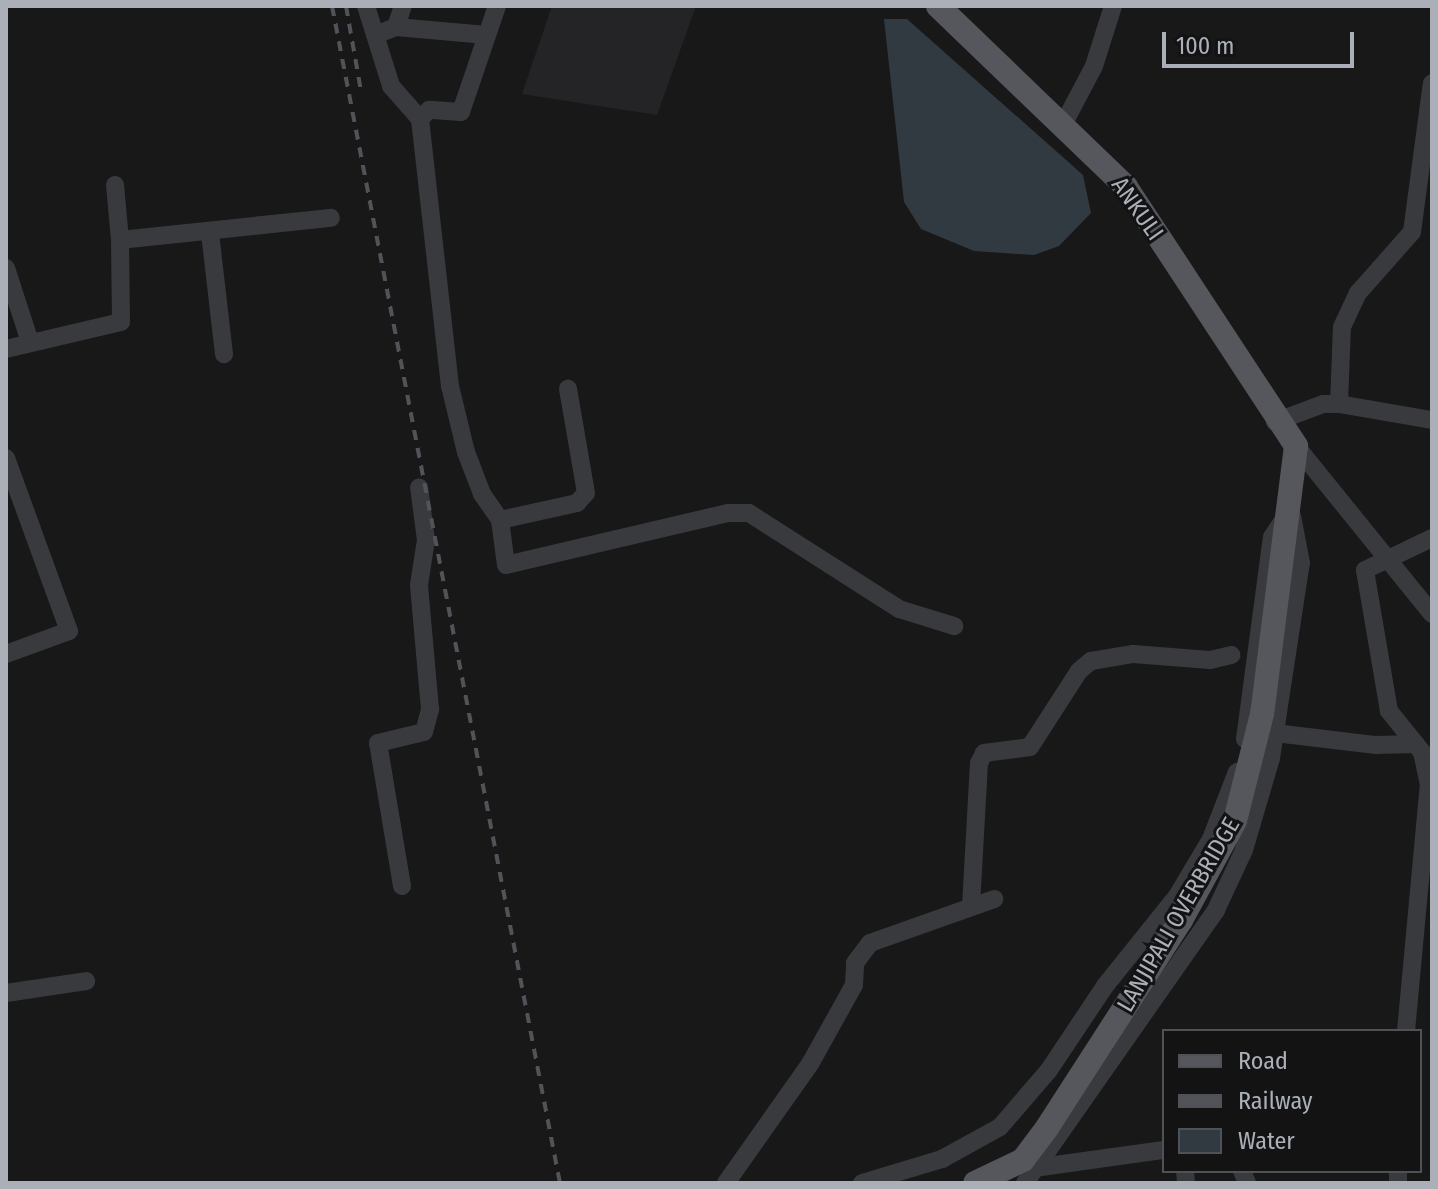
<!DOCTYPE html>
<style>
body{margin:0}
#map{position:relative;width:1438px;height:1189px;overflow:hidden;background:#181819;font-family:"Fira Sans Condensed",sans-serif}
div>[style]{position:absolute}
.built>*{inset:0;background:#242426}
.water>*{inset:0;background:#323a41}
.minor>*{height:18px;margin:-9px;padding:0 9px;transform-origin:9px;border-radius:9px;background:#393a3e}
.major>*{height:24px;margin:-12px;padding:0 12px;transform-origin:12px;border-radius:12px;background:#55575d}
.rail>*{height:4px;margin-top:-2px;transform-origin:0;background:repeating-linear-gradient(90deg,#525359 0 10px,transparent 0 18px)}
span{translate:-50% -50%;white-space:nowrap;text-align:center;line-height:1.15;-webkit-text-stroke:6px #131314;paint-order:stroke}
.street-label{font-size:24px;color:#abafb8}
.frame{position:absolute;inset:0;border:8px solid #abafb8;pointer-events:none}
.legend{position:absolute;left:1162px;top:1029px;width:260px;height:144px;box-sizing:border-box;background:#131314;border:2px solid #505156;margin:0;padding:10px 14px;list-style:none;font-size:24px;color:#abafb8}
.legend li{display:flex;align-items:center;gap:16px;height:40px}
.legend b{width:40px;border:2px solid #505156}
.scale{position:absolute;left:1162px;top:32px;width:192px;height:36px;box-sizing:border-box;border:4px solid #abafb8;border-top:0;padding-left:10px;font-size:24px;line-height:28px;white-space:nowrap;color:#abafb8;-webkit-text-stroke:6px #131314;paint-order:stroke}
</style>
<div id="map">
<div class="built">
<div style="clip-path:polygon(552px 6px,696px 6px,657px 115px,522px 94px)"></div>
</div>
<div class="water">
<div style="clip-path:polygon(884px 19px,907px 19px,1083px 175px,1091px 213px,1059px 246px,1034px 255px,974px 251px,921px 229px,904px 202px)"></div>
</div>
<div class="minor">
<div style="left:366px;top:6px;width:84px;rotate:72.6deg"></div>
<div style="left:391px;top:86px;width:44px;rotate:48.7deg"></div>
<div style="left:497px;top:6px;width:112px;rotate:108.8deg"></div>
<div style="left:461px;top:112px;width:32px;rotate:-176deg"></div>
<div style="left:429px;top:110px;width:13px;rotate:135deg"></div>
<div style="left:420px;top:119px;width:269px;rotate:83.6deg"></div>
<div style="left:450px;top:386px;width:68px;rotate:76.4deg"></div>
<div style="left:466px;top:452px;width:45px;rotate:69.1deg"></div>
<div style="left:482px;top:494px;width:32px;rotate:55deg"></div>
<div style="left:500px;top:520px;width:45px;rotate:82.4deg"></div>
<div style="left:506px;top:565px;width:228px;rotate:-13.2deg"></div>
<div style="left:728px;top:513px;width:21px"></div>
<div style="left:749px;top:513px;width:178px;rotate:32.6deg"></div>
<div style="left:899px;top:609px;width:58px;rotate:17.2deg"></div>
<div style="left:396px;top:27px;width:22px;rotate:-72deg"></div>
<div style="left:375px;top:35px;width:22px;rotate:-21deg"></div>
<div style="left:396px;top:27px;width:91px;rotate:5deg"></div>
<div style="left:1064px;top:123px;width:64px;rotate:-62.2deg"></div>
<div style="left:1094px;top:66px;width:63px;rotate:-72.4deg"></div>
<div style="left:115px;top:185px;width:55px;rotate:84.8deg"></div>
<div style="left:210px;top:233px;width:122px;rotate:83.4deg"></div>
<div style="left:6px;top:268px;width:78px;rotate:72deg"></div>
<div style="left:6px;top:349px;width:118px;rotate:-13.2deg"></div>
<div style="left:121px;top:322px;width:82px;rotate:-90.7deg"></div>
<div style="left:120px;top:240px;width:212px;rotate:-6deg"></div>
<div style="left:1339px;top:404px;width:77px;rotate:-87.8deg"></div>
<div style="left:1342px;top:327px;width:38px;rotate:-65deg"></div>
<div style="left:1358px;top:293px;width:81px;rotate:-48.5deg"></div>
<div style="left:1412px;top:232px;width:150px;rotate:-82.4deg"></div>
<div style="left:1275px;top:422px;width:51px;rotate:-20.6deg"></div>
<div style="left:1323px;top:404px;width:16px"></div>
<div style="left:1339px;top:404px;width:94px;rotate:9.8deg"></div>
<div style="left:1296px;top:446px;width:216px;rotate:51deg"></div>
<div style="left:500px;top:520px;width:79px;rotate:-12.4deg"></div>
<div style="left:577px;top:503px;width:13px;rotate:-48deg"></div>
<div style="left:586px;top:493px;width:106px;rotate:-99.8deg"></div>
<div style="left:6px;top:654px;width:67px;rotate:-20.1deg"></div>
<div style="left:69px;top:631px;width:184px;rotate:-110deg"></div>
<div style="left:1275px;top:733px;width:102px;rotate:6.8deg"></div>
<div style="left:1376px;top:745px;width:40px;rotate:-1.4deg"></div>
<div style="left:1245px;top:739px;width:204px;rotate:-82.4deg"></div>
<div style="left:1272px;top:537px;width:22px;rotate:-56deg"></div>
<div style="left:402px;top:886px;width:145px;rotate:-99.5deg"></div>
<div style="left:378px;top:743px;width:47px;rotate:-13.4deg"></div>
<div style="left:424px;top:732px;width:24px;rotate:-75deg"></div>
<div style="left:430px;top:709px;width:124px;rotate:-95.1deg"></div>
<div style="left:419px;top:585px;width:46px;rotate:-81.2deg"></div>
<div style="left:426px;top:540px;width:53px;rotate:-97.5deg"></div>
<div style="left:971px;top:906px;width:143px;rotate:-86.8deg"></div>
<div style="left:979px;top:763px;width:11px;rotate:-63deg"></div>
<div style="left:984px;top:753px;width:46px;rotate:-7.4deg"></div>
<div style="left:1030px;top:747px;width:90px;rotate:-57.2deg"></div>
<div style="left:1079px;top:671px;width:16px;rotate:-40deg"></div>
<div style="left:1091px;top:661px;width:43px;rotate:-9.5deg"></div>
<div style="left:1133px;top:654px;width:77px;rotate:4.5deg"></div>
<div style="left:1210px;top:660px;width:22px;rotate:-13deg"></div>
<div style="left:6px;top:993px;width:81px;rotate:-8.5deg"></div>
<div style="left:1406px;top:1031px;width:247px;rotate:-84.7deg"></div>
<div style="left:1429px;top:785px;width:34px;rotate:-102deg"></div>
<div style="left:1422px;top:752px;width:53px;rotate:-128.8deg"></div>
<div style="left:1389px;top:711px;width:143px;rotate:-99.7deg"></div>
<div style="left:1365px;top:570px;width:74px;rotate:-25.5deg"></div>
<div style="left:1041px;top:1167px;width:124px;rotate:-7.9deg"></div>
<div style="left:1185px;top:1171px;width:12px;rotate:85deg"></div>
<div style="left:1242px;top:1171px;width:13px;rotate:67deg"></div>
<div style="left:1398px;top:1171px;width:12px;rotate:90deg"></div>
<div style="left:726px;top:1183px;width:146px;rotate:-54.8deg"></div>
<div style="left:810px;top:1064px;width:90px;rotate:-60.9deg"></div>
<div style="left:854px;top:985px;width:22px;rotate:-87deg"></div>
<div style="left:855px;top:963px;width:25px;rotate:-53deg"></div>
<div style="left:870px;top:943px;width:132px;rotate:-19.5deg"></div>
<div style="left:862px;top:1183px;width:84px;rotate:-16.7deg"></div>
<div style="left:942px;top:1159px;width:66px;rotate:-28.9deg"></div>
<div style="left:1000px;top:1127px;width:75px;rotate:-49.3deg"></div>
<div style="left:1049px;top:1070px;width:101px;rotate:-56.3deg"></div>
<div style="left:1105px;top:986px;width:115px;rotate:-51.3deg"></div>
<div style="left:1177px;top:896px;width:66px;rotate:-59.2deg"></div>
<div style="left:1211px;top:839px;width:72px;rotate:-68.8deg"></div>
<div style="left:1025px;top:1183px;width:333px;rotate:-55deg"></div>
<div style="left:1216px;top:910px;width:66px;rotate:-65deg"></div>
<div style="left:1244px;top:850px;width:96px;rotate:-73.6deg"></div>
<div style="left:1271px;top:758px;width:197px;rotate:-81.3deg"></div>
<div style="left:1301px;top:563px;width:48px;rotate:-100.8deg"></div>
</div>
<div class="major">
<div style="left:938px;top:6px;width:261px;rotate:43.9deg"></div>
<div style="left:1126px;top:187px;width:310px;rotate:56.7deg"></div>
<div style="left:1296px;top:446px;width:270px;rotate:97.2deg"></div>
<div style="left:1262px;top:714px;width:110px;rotate:104.2deg"></div>
<div style="left:1235px;top:821px;width:113px;rotate:118.6deg"></div>
<div style="left:1181px;top:920px;width:247px;rotate:122.8deg"></div>
<div style="left:1047px;top:1128px;width:40px;rotate:127deg"></div>
<div style="left:1023px;top:1160px;width:53px;rotate:154.4deg"></div>
</div>
<div class="rail">
<div style="left:332px;top:6px;width:1199px;rotate:79.04deg"></div>
<div style="left:346px;top:6px;width:86px;rotate:80deg"></div>
</div>
<div class="street-label">
<span style="left:1137px;top:209px;rotate:55deg">ANKULI</span>
<span style="left:1179px;top:915px;rotate:-60deg">LANJIPALI OVERBRIDGE</span>
</div>
<div class="frame"></div>
<ul class="legend">
<li><b style="height:10px;background:#55575d"></b>Road</li>
<li><b style="height:10px;background:#525359"></b>Railway</li>
<li><b style="height:22px;background:#323a41"></b>Water</li>
</ul>
<div class="scale">100 m</div>
</div>
